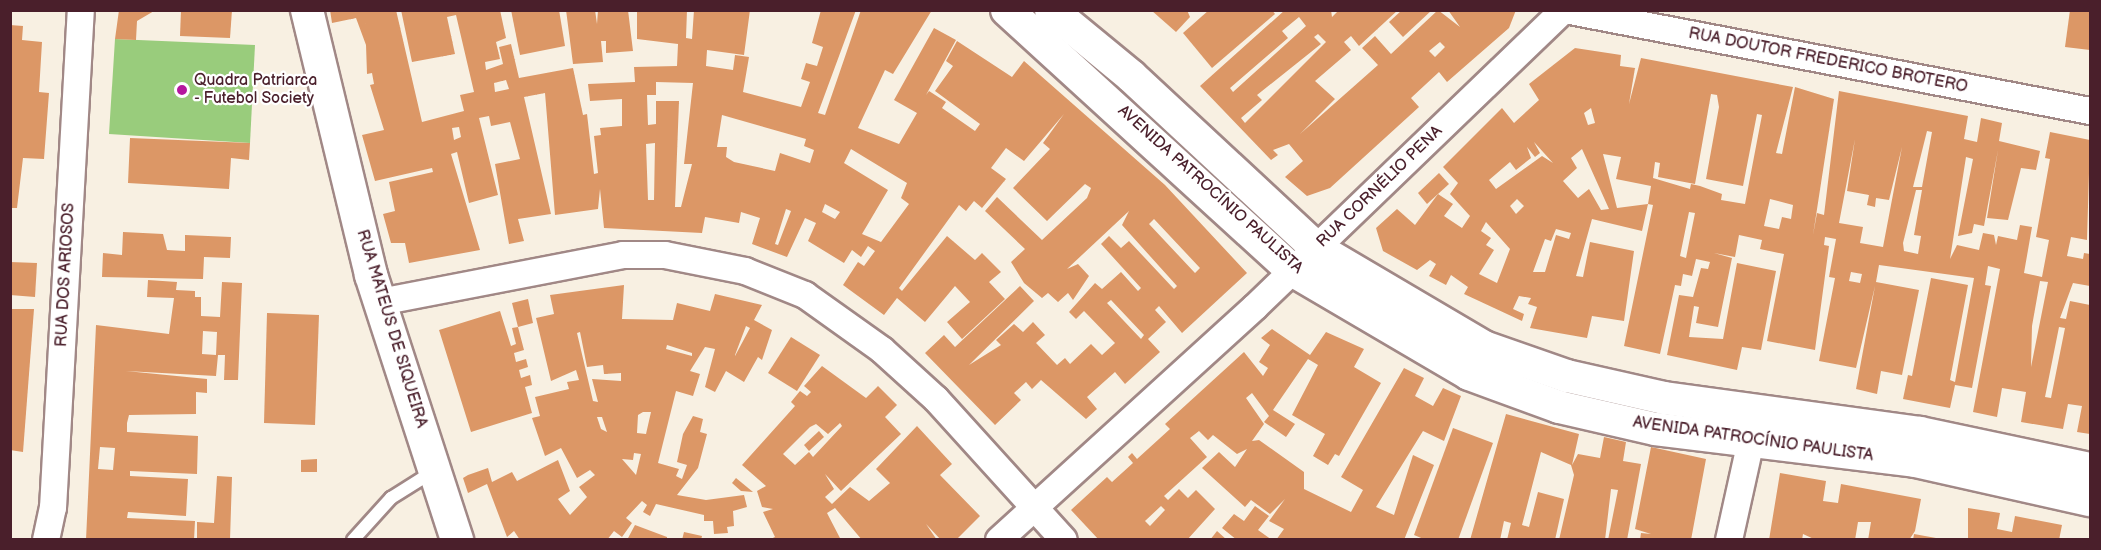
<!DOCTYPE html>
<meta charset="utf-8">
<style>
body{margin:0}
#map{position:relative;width:2101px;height:550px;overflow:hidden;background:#f8f0e2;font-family:"Balsamiq Sans",sans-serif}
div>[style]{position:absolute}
.green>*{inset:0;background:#99cc7c}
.building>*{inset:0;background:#dc9766}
.roads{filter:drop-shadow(2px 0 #a18886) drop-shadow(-2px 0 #a18886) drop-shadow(0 2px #a18886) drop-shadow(0 -2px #a18886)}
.service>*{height:12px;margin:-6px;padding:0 6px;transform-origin:6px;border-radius:6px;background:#fff}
.minor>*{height:26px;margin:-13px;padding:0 13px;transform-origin:13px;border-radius:13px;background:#fff}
.tertiary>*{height:32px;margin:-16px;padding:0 16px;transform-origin:16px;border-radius:16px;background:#fff}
.dots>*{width:16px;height:16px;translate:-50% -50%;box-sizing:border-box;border:3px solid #fff;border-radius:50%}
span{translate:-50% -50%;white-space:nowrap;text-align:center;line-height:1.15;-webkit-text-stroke:4.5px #fff;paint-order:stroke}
.street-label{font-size:16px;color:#4a1f2b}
.poi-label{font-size:16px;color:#4a1f2b}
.left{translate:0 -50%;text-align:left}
.frame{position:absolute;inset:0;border:12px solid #4a1f2b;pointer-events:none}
</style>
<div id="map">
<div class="green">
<div style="clip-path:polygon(115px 39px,255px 45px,250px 143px,109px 134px)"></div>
</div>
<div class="building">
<div style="clip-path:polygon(119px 10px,154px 10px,154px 11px,137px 21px,136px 40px,115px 39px)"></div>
<div style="clip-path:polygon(181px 10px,232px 10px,230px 38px,180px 36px)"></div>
<div style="clip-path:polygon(evenodd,330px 10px,396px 10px,422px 122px,464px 111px,460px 95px,474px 92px,456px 15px,447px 17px,455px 54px,412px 62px,401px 10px,500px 10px,506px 38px,496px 42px,500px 59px,485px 62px,486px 70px,503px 64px,499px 47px,511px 44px,519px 78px,573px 68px,583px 115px,587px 114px,594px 174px,598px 173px,594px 136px,601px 135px,600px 128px,622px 126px,622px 99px,590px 101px,588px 84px,635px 82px,634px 67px,677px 66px,678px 44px,637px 39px,637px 10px,687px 10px,686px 38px,692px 39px,694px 10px,750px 10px,744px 55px,707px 50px,706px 66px,733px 70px,735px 55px,749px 57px,743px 92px,801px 107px,810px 82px,801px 79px,806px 63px,817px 66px,823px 47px,812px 43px,821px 10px,856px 10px,818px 113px,825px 115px,861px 10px,932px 10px,893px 74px,885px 70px,858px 128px,899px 144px,917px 113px,894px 100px,934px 28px,956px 40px,926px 95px,929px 91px,946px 102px,942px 108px,975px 131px,980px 124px,935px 91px,953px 66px,946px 61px,957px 41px,1012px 77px,1024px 61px,1165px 185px,1247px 273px,1182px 333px,1159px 306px,1155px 310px,1166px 322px,1148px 339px,1160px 352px,1125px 384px,1115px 372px,1087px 397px,1097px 409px,1086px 419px,1041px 380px,1032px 389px,1026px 382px,1014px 393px,1021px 400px,995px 425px,925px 353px,944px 335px,955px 347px,1020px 286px,1034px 301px,969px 365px,1001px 345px,996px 340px,1014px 324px,1023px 332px,1033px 322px,1045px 335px,1036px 343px,1057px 365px,1065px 358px,1070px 364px,1091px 344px,1102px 355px,1115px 343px,1084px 311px,1076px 319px,1069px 312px,1095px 283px,1102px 289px,1121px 272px,1138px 291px,1141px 288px,1101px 244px,1109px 236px,1121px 248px,1129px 241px,1174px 289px,1177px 286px,1122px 225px,1129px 211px,1067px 269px,1078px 264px,1089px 276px,1073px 300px,1068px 293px,1058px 302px,1048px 293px,1042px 298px,1024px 283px,1011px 262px,1025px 249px,985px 211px,997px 197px,1042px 240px,1087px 198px,1091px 188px,1085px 184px,1047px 221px,1013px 188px,1050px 149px,1043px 143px,1064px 114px,1024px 161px,1006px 148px,991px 168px,1006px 179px,982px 208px,974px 201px,966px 211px,959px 205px,899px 288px,902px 291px,947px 236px,975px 260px,982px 253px,1001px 272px,989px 282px,1005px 299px,962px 339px,947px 322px,970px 302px,955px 286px,925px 322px,897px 298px,884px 315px,843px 285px,858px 262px,864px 266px,875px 251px,868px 246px,861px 257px,852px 250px,844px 263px,808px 241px,816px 223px,805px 218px,787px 257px,752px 244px,760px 218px,741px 212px,739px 223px,705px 217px,702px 233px,604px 228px,600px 189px,598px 209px,555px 215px,545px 93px,524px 97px,551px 214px,518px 219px,524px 241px,509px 244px,495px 164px,520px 159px,510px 122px,491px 126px,489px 116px,479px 118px,498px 195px,469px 203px,457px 152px,451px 154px,480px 250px,409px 263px,405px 243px,391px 243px,383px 214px,395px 211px,389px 182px,433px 172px,432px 168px,375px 181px,362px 135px,384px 130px,370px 85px,374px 84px,372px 73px,367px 74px,366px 45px,356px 18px,332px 23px,330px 10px,506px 80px,509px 89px,495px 92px,494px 83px,506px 80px,330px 10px,656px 82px,693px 83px,684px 164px,692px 164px,681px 207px,675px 207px,679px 101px,656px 101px,656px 124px,648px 125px,647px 95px,656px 95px,656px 82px,330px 10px,722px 115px,806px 139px,804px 146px,814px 150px,810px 163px,780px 153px,775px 171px,734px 162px,726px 157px,727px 147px,717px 147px,722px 115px,330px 10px,459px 127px,461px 137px,454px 140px,452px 128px,459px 127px,330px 10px,655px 143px,654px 200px,648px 200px,646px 144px,655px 143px,330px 10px,851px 149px,907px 183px,901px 198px,909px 204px,881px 242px,862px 234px,888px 190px,844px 163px,851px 149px,330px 10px,825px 204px,840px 212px,835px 219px,822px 212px,825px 204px,330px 10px,786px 209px,791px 211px,778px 245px,775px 244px,786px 209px,330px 10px,1154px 219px,1200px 268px,1195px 273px,1149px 224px,1154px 219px,330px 10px,1111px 300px,1144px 335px,1141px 339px,1107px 303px,1111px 300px)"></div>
<div style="clip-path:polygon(511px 10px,559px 10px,565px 46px,520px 55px)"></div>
<div style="clip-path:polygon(566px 10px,595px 10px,597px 24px,598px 10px,628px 10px,633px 51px,606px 53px,606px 41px,601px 41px,603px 62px,573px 64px)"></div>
<div style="clip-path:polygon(1151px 10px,1187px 10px,1190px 17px,1176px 32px)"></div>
<div style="clip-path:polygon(1209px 10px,1272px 10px,1275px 14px,1212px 68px,1183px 33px)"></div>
<div style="clip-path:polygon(evenodd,1285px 10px,1331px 10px,1332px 17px,1339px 10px,1398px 10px,1359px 46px,1351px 36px,1344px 42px,1351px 50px,1315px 81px,1335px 99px,1300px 134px,1378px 65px,1362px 48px,1375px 36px,1391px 54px,1438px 10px,1460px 27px,1448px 10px,1516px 10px,1509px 28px,1447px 82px,1439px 72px,1411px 98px,1419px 107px,1330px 188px,1307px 196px,1285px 177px,1303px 161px,1289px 144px,1273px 150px,1278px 155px,1271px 160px,1200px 86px,1285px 10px,1299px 17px,1306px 26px,1233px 92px,1230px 88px,1288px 38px,1282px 31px,1299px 17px,1285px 10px,1318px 34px,1326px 42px,1245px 123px,1241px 118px,1262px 100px,1257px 95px,1321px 44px,1314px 37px,1318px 34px,1285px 10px,1440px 42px,1445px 47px,1435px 57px,1429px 51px,1440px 42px)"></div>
<div style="clip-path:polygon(1402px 10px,1432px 10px,1403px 37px,1389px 22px)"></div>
<div style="clip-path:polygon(2070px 10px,2090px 10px,2090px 50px,2065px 47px)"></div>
<div style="clip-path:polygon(10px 25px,23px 26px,22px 40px,42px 42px,39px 92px,49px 93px,44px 159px,23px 158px,17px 208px,10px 208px)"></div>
<div style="clip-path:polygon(evenodd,1575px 48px,1621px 55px,1620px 66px,1635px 68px,1629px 104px,1641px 58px,1793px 87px,1776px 153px,1782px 154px,1795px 87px,1834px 99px,1813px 235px,1817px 213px,1824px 215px,1839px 91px,1968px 116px,1964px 139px,1977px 142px,1981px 118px,2002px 123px,1999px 141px,2040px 151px,2036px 170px,2021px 168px,2008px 220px,1987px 218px,1998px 150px,1984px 226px,1974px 224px,1972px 233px,1958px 236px,1973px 159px,1966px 157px,1950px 259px,1957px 245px,1979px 250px,1983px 233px,1994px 235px,1996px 245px,1998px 236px,2017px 240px,2020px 225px,2032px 227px,2024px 273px,2042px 277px,2049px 240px,2036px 237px,2050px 159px,2045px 158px,2050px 132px,2090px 140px,2087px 240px,2071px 237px,2067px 256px,2083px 259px,2084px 253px,2090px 254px,2090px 286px,2073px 283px,2060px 318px,2066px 319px,2070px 301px,2090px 305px,2090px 434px,2077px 432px,2082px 406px,2068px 404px,2063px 429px,2021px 422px,2026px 392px,2002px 388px,1997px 417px,1973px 412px,2000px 269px,1988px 266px,1985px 285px,1991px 286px,1972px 388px,1955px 385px,1950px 408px,1903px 399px,1908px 375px,1912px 376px,1931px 278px,1968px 285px,1950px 380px,1955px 382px,1974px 278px,1879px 265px,1876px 282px,1919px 290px,1902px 375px,1881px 371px,1877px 394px,1856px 389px,1875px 286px,1856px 368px,1819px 361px,1835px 278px,1829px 277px,1836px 239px,1825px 237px,1824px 245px,1829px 246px,1815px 350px,1767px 341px,1784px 254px,1760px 249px,1762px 240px,1739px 235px,1735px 257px,1714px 253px,1732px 258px,1718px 327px,1696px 323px,1699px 307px,1694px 306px,1689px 337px,1723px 339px,1737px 263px,1776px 271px,1761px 350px,1742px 347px,1737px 370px,1667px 355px,1679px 295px,1693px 297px,1701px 268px,1708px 269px,1710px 262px,1696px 259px,1692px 276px,1683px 274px,1681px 286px,1675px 285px,1660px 354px,1624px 346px,1653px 205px,1648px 204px,1642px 231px,1592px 219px,1576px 276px,1583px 277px,1590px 242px,1634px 251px,1624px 321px,1592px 316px,1587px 338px,1530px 328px,1537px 307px,1528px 304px,1531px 298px,1519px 296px,1513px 309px,1524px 314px,1522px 321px,1464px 294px,1468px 287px,1451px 275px,1446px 285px,1429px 276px,1436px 264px,1430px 260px,1417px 270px,1383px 251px,1376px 228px,1397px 209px,1415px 225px,1438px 194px,1453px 204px,1444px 216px,1462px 228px,1470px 216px,1450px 194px,1458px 183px,1443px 167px,1502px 108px,1514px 123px,1539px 100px,1529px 84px,1575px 48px,1711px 94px,1717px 95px,1719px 107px,1706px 179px,1743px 186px,1757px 114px,1762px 115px,1745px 204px,1721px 200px,1722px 194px,1700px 186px,1691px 184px,1690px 189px,1653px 178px,1655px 162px,1660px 163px,1658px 177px,1695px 184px,1711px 94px,1575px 48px,1591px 108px,1595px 123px,1588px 125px,1584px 113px,1591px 108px,1575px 48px,1927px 131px,1932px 132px,1922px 187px,1913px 187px,1927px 131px,1575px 48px,1855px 139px,1847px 191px,1869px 195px,1867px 205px,1875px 207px,1876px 198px,1889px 200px,1902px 147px,1883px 247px,1860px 243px,1863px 227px,1839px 223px,1855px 139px,1575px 48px,1534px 142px,1553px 163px,1542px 156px,1496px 189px,1489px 180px,1510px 162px,1516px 170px,1531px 158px,1527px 147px,1535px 157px,1540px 153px,1534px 142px,1575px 48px,1582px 149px,1609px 209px,1601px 210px,1589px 189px,1578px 198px,1563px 181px,1577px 168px,1571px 158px,1582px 149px,1575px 48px,1603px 154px,1621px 157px,1616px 179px,1651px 186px,1648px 204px,1617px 208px,1603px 154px,1575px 48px,1916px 190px,1922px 190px,1914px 235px,1921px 236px,1918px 254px,1904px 251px,1903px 243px,1916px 190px,1575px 48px,1517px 199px,1524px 206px,1516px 214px,1510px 206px,1517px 199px,1575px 48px,1770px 199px,1793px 205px,1791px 219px,1782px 217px,1779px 229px,1764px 226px,1770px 199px,1575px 48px,1689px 212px,1695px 213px,1686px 258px,1680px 256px,1689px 212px,1575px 48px,1486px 222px,1510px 249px,1497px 283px,1479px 274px,1494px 250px,1486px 245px,1491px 238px,1481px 231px,1486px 222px,1575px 48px,1556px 229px,1571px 233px,1569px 239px,1556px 235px,1545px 272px,1533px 272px,1545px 239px,1551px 241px,1556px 229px,1575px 48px,1851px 272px,1862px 274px,1860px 283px,1849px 281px,1851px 272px,1575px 48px,2040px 281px,2048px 282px,2031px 367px,2032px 326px,2040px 281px,1575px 48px,2059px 327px,2065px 328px,2051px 398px,2045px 397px,2059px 327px)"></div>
<div style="clip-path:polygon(130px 138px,250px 143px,249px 160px,231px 158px,229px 189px,128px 183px)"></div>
<div style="clip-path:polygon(1439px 173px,1449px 184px,1427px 204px,1418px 193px)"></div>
<div style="clip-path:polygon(123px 232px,163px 234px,167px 250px,185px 251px,185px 235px,231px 237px,230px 258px,204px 257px,203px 279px,102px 277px,103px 253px,122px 255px)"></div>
<div style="clip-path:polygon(10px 262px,37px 263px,35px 297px,10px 295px)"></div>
<div style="clip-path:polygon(evenodd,148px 280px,177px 282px,176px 290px,195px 291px,195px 297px,201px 297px,201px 316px,220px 317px,222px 282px,242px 283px,238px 380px,224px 380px,225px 355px,218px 355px,216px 376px,126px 371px,207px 379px,207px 393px,196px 392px,196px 414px,129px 415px,127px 423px,127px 432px,198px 436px,197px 474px,130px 471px,130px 476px,188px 479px,186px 516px,128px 512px,127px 518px,195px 521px,194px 540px,86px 540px,96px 325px,169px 334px,174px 298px,147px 297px,148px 280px,203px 331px,217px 332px,216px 355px,202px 354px,203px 331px,148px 280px,100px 447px,115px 448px,113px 470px,98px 469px,100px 447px)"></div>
<div style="clip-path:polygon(evenodd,624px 285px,622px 319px,673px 320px,677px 303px,710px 311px,715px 294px,762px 305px,754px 320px,772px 330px,762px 360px,758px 357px,744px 382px,726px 371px,715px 392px,705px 387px,715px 349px,705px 347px,690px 371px,700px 374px,693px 396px,676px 391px,658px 463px,679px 469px,676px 476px,682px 479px,687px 465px,677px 462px,683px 434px,693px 416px,703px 419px,700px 432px,707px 434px,698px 468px,677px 495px,706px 500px,744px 495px,747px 507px,733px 511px,734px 526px,727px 527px,728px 533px,714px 534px,713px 521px,704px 521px,704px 515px,656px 504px,650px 516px,643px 512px,647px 505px,642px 501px,626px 518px,632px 523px,622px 537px,614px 531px,607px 540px,520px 540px,514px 531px,507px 537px,487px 484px,468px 493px,463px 478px,468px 475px,488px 468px,492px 482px,512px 472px,517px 481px,558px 460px,570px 491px,558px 499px,570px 515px,587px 497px,579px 487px,595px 475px,590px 470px,577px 478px,561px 448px,545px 456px,532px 418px,540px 416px,535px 397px,569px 389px,567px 382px,579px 380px,576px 370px,551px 381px,536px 318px,554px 314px,550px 295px,624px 285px,746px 326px,750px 328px,735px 356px,735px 355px,746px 326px,624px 285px,580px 332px,587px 367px,603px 365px,604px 374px,621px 373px,621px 381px,592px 379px,598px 402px,593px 401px,577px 333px,580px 332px,624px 285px,667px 345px,692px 353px,692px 356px,666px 349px,667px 345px,624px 285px,643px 412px,651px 412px,646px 434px,637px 433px,638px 415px,643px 412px,624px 285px,597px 417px,602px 417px,607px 432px,601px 429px,597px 417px,624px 285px,634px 453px,641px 454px,636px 475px,622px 459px,633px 460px,634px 453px)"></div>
<div style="clip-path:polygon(528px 299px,533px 323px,518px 327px,512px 303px)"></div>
<div style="clip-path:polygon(10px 309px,34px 309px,23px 452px,10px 450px)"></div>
<div style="clip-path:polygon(500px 311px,511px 346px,516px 344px,512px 328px,518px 327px,524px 350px,514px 353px,516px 362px,526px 359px,528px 367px,519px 370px,521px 378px,530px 375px,532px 385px,525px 387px,532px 413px,471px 432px,439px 330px)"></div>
<div style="clip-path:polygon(267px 313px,319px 315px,315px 425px,264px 423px)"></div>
<div style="clip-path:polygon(evenodd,1272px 329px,1310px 355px,1326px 332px,1364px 349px,1354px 367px,1381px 383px,1339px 456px,1335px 454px,1328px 465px,1313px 456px,1325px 434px,1292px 415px,1318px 365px,1308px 359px,1273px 410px,1295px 424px,1286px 437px,1264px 422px,1269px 416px,1252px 393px,1246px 398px,1264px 424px,1252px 441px,1259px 440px,1304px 472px,1304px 489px,1351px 512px,1363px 490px,1341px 477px,1404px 368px,1424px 378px,1415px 396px,1433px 406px,1443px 388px,1461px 396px,1444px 441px,1423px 431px,1376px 507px,1394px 515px,1413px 455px,1434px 465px,1404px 540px,1276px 540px,1284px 529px,1269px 521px,1285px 499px,1270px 514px,1251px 500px,1245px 507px,1202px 468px,1219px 452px,1235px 467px,1247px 449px,1237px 454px,1213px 435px,1208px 440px,1199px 431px,1190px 438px,1207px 457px,1164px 496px,1168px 500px,1179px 489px,1188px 498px,1196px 490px,1215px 509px,1187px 540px,1099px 540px,1071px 510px,1107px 477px,1112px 482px,1133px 463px,1128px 457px,1132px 453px,1137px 459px,1170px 429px,1165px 424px,1244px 352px,1263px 376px,1268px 368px,1259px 362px,1270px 345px,1261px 338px,1272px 329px,1161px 506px,1165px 510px,1150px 526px,1145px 521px,1161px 506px)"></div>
<div style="clip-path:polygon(791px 337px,820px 355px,797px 391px,768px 373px)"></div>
<div style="clip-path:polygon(evenodd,822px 366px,866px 398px,878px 386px,897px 405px,885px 417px,901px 434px,841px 491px,825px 474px,834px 489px,825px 497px,832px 504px,850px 487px,869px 501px,890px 483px,876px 469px,917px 426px,952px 464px,940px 475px,980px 516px,956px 540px,941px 540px,926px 524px,937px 540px,862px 540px,835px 508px,827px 513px,841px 540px,768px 540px,775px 537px,763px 512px,773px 509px,762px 507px,757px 491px,766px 486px,742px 465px,795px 406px,791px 402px,800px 391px,807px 396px,811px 392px,804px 386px,822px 366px,840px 423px,842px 426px,813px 457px,809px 452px,795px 465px,783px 454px,810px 427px,816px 424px,828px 434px,840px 423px)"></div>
<div style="clip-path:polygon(1506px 414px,1579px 434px,1572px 465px,1578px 454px,1600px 458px,1604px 437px,1626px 442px,1623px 461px,1641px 464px,1627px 540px,1608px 540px,1618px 490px,1611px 489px,1605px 540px,1559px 540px,1574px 475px,1571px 465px,1541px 452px,1522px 525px,1529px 527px,1538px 492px,1564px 499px,1555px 540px,1507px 540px,1511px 523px,1504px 521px,1500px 540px,1470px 540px)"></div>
<div style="clip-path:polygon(1453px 428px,1493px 443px,1458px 540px,1426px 540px,1414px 535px)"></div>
<div style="clip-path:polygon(819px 431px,824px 437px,809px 451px,804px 445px)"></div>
<div style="clip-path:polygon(1651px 447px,1706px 459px,1691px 540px,1640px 540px,1641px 533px,1651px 534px,1635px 529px)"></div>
<div style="clip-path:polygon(317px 459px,317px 472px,301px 472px,301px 460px)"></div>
<div style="clip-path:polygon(1780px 473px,1826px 481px,1823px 501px,1838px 503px,1841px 484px,1921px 499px,1915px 531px,1909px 540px,1868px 540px,1871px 522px,1858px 522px,1855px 540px,1816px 540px,1803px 534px,1802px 540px,1769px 540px)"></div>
<div style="clip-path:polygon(217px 476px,232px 477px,230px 540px,197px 540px,197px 522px,214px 523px)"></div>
<div style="clip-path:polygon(736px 478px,753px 492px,741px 491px,732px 483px)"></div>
<div style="clip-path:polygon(1255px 506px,1269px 516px,1258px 530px,1272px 540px,1237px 540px,1222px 528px,1234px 514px,1244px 521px)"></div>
<div style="clip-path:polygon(1968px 508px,2000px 513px,1997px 529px,2012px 532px,2015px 516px,2062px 525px,2059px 540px,1968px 540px)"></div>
<div style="clip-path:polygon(635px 525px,667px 537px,667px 540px,627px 540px)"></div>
<div style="clip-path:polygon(1217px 531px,1227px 540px,1210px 540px)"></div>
<div style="clip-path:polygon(684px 532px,702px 536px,701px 540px,682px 540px)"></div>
<div style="clip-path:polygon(1914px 534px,1936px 538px,1936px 540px,1913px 540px)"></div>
</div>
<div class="roads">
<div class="service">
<div style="left:353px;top:540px;width:57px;rotate:-47.9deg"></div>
<div style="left:391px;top:498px;width:51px;rotate:-32.1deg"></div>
</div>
<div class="minor">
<div style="left:1565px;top:10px;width:535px;rotate:10.89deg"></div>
<div style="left:380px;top:302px;width:248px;rotate:-10.9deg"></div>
<div style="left:623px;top:255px;width:42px"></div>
<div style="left:665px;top:255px;width:82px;rotate:11.3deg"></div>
<div style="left:745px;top:271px;width:65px;rotate:21.8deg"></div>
<div style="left:805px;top:295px;width:95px;rotate:35.5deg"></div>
<div style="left:882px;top:350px;width:73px;rotate:42.2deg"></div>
<div style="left:936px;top:399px;width:190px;rotate:47.8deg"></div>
<div style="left:46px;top:540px;width:33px;rotate:-78deg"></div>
<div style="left:53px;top:508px;width:499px;rotate:-86.8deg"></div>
<div style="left:999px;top:540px;width:346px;rotate:-42.3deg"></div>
<div style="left:1255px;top:307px;width:429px;rotate:-43.9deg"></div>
<div style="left:1729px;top:540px;width:120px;rotate:-77.5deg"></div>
</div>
<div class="tertiary">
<div style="left:307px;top:10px;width:273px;rotate:76.4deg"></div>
<div style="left:371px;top:275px;width:279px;rotate:72deg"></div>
<div style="left:1007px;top:10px;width:386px;rotate:42.4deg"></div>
<div style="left:1292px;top:270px;width:205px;rotate:30.4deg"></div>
<div style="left:1469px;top:374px;width:96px;rotate:20.1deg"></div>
<div style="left:1559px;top:407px;width:98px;rotate:12.9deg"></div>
<div style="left:1655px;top:429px;width:262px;rotate:7deg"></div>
<div style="left:1915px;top:461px;width:179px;rotate:12.6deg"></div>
<div style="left:1051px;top:10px;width:104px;rotate:39.5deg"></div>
<div style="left:1131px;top:76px;width:253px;rotate:42.9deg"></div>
<div style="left:1316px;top:248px;width:195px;rotate:30.5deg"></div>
<div style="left:1484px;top:347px;width:88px;rotate:19.3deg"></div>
<div style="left:1567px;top:376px;width:99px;rotate:12.8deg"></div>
<div style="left:1664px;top:398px;width:258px;rotate:7.8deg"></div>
<div style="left:1920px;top:433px;width:174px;rotate:12deg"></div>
</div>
</div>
<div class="dots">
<div style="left:182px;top:90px;background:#b5179e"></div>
</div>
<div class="street-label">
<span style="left:1828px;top:61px;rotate:11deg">RUA DOUTOR FREDERICO BROTERO</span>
<span style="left:1380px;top:187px;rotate:-44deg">RUA CORNÉLIO PENA</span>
<span style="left:1210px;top:190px;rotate:42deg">AVENIDA PATROCÍNIO PAULISTA</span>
<span style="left:66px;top:275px;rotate:-87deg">RUA DOS ARIOSOS</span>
<span style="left:391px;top:329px;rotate:73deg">RUA MATEUS DE SIQUEIRA</span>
<span style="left:1753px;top:440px;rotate:8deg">AVENIDA PATROCÍNIO PAULISTA</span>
</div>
<div class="poi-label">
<span class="left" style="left:194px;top:90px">Quadra Patriarca<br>- Futebol Society</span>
</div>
<div class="frame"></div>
</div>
